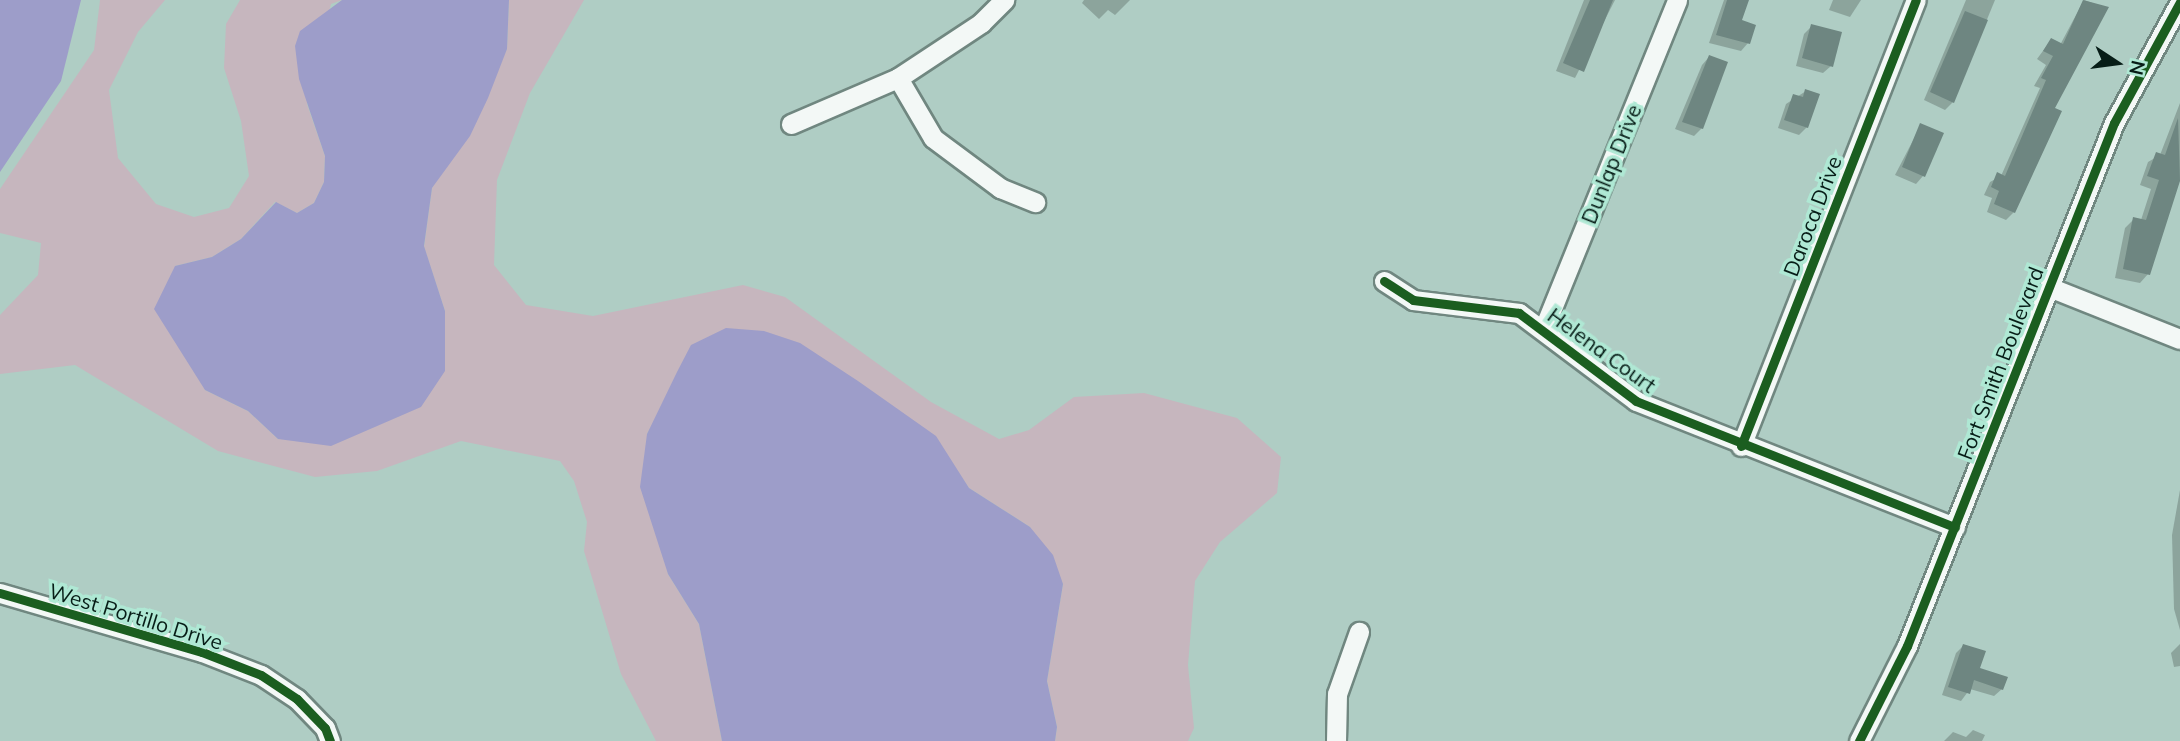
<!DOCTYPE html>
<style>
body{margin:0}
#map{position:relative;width:2180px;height:741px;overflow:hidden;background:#afcdc4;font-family:Mulish,sans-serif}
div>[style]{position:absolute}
.green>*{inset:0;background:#c6b6be}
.water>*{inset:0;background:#9d9dc9}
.shadow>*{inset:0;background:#0003}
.building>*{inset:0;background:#6e8681}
.roads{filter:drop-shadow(2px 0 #708780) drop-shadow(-2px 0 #708780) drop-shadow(0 2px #708780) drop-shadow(0 -2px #708780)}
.minor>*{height:19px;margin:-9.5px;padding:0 9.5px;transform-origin:9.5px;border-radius:9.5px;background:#f3f8f6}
.cycleway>*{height:9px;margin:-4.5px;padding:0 4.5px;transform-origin:4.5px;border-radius:4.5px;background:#1b5e20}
span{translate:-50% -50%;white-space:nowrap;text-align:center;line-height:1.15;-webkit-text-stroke:7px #afe8d4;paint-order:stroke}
.street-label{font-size:21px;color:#071d17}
.north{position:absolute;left:2082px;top:28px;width:70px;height:70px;-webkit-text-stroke:5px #afe8d4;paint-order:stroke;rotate:103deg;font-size:19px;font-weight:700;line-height:28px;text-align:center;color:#071d17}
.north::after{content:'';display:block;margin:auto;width:24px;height:32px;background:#071d17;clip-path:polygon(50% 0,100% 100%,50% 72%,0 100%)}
</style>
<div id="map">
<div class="green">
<div style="clip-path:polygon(100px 0,165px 0,138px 32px,109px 90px,118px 158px,156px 204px,194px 217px,229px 208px,249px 176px,241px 121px,224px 68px,226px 24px,240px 0,342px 0,331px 4px,307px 104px,325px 156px,324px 182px,314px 203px,297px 213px,275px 202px,241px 239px,212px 257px,175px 266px,205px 390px,248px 411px,278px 439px,445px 311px,424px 247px,432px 188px,507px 49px,509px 0,584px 0,530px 93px,497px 180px,494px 265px,526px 305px,593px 316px,743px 285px,785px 297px,931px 402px,999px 439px,1029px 430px,1074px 397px,1144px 393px,1237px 418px,1281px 457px,1277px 493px,1220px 542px,1195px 581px,1188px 665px,1194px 728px,1188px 741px,1055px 741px,1057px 727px,1047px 681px,1063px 584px,1030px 527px,969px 488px,953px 465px,858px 381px,663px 405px,647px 434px,668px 574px,699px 624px,722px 741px,656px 741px,621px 674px,584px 551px,587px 522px,574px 481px,560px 461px,461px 441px,377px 471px,315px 477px,218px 451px,75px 365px,0 374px,0 315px,38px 275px,41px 243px,0 233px,0 189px,94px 50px)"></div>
</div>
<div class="water">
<div style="clip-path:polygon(0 0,81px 0,61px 81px,0 172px)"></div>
<div style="clip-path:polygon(342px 0,509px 0,507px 49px,488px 98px,470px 136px,432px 188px,424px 246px,445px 311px,445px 371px,421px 407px,331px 446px,278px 439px,248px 411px,205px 390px,154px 309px,175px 266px,212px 257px,241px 239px,276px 202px,297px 213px,314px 203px,324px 182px,325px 156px,299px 79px,295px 46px,300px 31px)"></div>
<div style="clip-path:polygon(726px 328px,764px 331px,800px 343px,858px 381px,936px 436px,969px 488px,1030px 527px,1053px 555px,1063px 584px,1047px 681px,1057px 727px,1055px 741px,722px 741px,699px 624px,668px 574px,640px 487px,647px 434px,677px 372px,691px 345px)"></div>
</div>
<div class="shadow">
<div style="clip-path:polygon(1084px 0,1130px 0,1115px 15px,1108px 10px,1099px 19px,1082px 3px)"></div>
<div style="clip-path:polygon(1584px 0,1615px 0,1575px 78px,1556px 71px)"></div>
<div style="clip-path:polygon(1724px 0,1748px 0,1740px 21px,1748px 43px,1741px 51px,1709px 43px)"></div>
<div style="clip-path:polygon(1833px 0,1861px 0,1850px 17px,1829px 10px)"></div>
<div style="clip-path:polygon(1966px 0,1995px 0,1953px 102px,1945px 110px,1924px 100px)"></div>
<div style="clip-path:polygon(2084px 0,2106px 8px,2052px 109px,2014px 212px,2006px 220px,1987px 212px,1992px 198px,1984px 195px,1990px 182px,2001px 176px,2040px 88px,2034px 86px,2046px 65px,2037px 59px,2051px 40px,2060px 45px)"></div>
<div style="clip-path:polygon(1812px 26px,1831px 66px,1823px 73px,1796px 66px,1804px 34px)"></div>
<div style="clip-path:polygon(1709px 57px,1702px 128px,1694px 136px,1675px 129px,1702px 65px)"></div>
<div style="clip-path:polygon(1806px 91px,1807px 127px,1799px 135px,1778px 128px,1786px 104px)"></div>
<div style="clip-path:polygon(2180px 103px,2180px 179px,2148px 274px,2140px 283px,2115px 278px,2125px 228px,2134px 219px,2141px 220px,2151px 189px,2140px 185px,2148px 162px,2160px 155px)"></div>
<div style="clip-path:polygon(1921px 125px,1923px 176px,1916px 184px,1895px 175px)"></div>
<div style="clip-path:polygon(2180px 490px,2180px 630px,2174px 609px,2172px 535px)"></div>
<div style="clip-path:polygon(2180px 644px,2180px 666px,2174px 667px,2171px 653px)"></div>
<div style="clip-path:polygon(1963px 646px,1978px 669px,2002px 689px,1994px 696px,1970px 689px,1961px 701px,1942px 695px,1956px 653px)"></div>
<div style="clip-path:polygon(1973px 730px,1985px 735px,1982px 741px,1944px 741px,1953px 732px,1966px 737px)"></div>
</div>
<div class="building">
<div style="clip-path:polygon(1590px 0,1613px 0,1584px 72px,1563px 63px)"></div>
<div style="clip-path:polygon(1727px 0,1749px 0,1742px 20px,1756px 25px,1750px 44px,1716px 35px)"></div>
<div style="clip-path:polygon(2083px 0,2109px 7px,2055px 108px,2062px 111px,2015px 213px,1994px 204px,1999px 191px,1991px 187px,1997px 172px,2005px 176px,2046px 80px,2041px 78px,2053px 56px,2043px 51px,2051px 38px,2063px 44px)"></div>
<div style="clip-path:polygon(1965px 11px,1988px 20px,1954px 103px,1930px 92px)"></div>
<div style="clip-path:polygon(1811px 24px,1842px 32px,1833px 67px,1802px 58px)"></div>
<div style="clip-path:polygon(1709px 55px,1728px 62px,1703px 129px,1682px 122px)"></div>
<div style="clip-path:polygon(1805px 89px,1820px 94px,1808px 128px,1784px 120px,1793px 94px,1803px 97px)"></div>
<div style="clip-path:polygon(2178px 118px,2180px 181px,2150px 275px,2123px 269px,2133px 217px,2146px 220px,2159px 180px,2147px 176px,2156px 152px,2165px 155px)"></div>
<div style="clip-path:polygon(1920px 123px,1944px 133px,1925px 177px,1902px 167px)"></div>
<div style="clip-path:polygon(1963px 644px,1986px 651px,1980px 668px,2008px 677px,2003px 690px,1974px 680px,1970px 694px,1948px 687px)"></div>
</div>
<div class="roads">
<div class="minor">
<div style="left:898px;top:78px;width:69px;rotate:59.7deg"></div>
<div style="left:933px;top:138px;width:84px;rotate:36.7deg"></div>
<div style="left:1000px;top:188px;width:38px;rotate:22deg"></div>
<div style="left:791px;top:124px;width:116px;rotate:-23.3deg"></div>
<div style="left:898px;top:78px;width:100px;rotate:-33.5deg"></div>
<div style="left:981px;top:23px;width:33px;rotate:-45deg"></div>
<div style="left:1384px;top:281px;width:35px;rotate:33deg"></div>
<div style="left:1413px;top:300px;width:107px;rotate:7deg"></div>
<div style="left:1519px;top:313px;width:146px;rotate:36.9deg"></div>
<div style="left:1636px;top:401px;width:343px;rotate:21.6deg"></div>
<div style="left:2049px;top:287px;width:141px;rotate:21.7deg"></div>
<div style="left:1544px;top:328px;width:354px;rotate:-67.9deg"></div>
<div style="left:1741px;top:446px;width:479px;rotate:-68.6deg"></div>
<div style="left:0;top:593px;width:210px;rotate:16.3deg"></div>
<div style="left:202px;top:652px;width:63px;rotate:21.3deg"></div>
<div style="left:261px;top:675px;width:43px;rotate:33.7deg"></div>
<div style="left:297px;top:699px;width:40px;rotate:46deg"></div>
<div style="left:325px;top:728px;width:14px;rotate:69deg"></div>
<div style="left:1336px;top:741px;width:47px;rotate:-88.8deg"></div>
<div style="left:1337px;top:694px;width:66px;rotate:-70.5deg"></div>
<div style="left:1859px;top:741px;width:106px;rotate:-63.2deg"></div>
<div style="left:1907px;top:646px;width:562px;rotate:-68.41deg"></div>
<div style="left:2114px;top:123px;width:138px;rotate:-61.4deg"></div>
</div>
</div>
<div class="cycleway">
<div style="left:1384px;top:281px;width:35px;rotate:33deg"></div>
<div style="left:1413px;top:300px;width:107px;rotate:7deg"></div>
<div style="left:1519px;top:313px;width:146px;rotate:36.9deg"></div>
<div style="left:1636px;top:401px;width:343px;rotate:21.6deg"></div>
<div style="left:1741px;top:446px;width:479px;rotate:-68.6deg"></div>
<div style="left:0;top:593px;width:210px;rotate:16.3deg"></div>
<div style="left:202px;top:652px;width:63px;rotate:21.3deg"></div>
<div style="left:261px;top:675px;width:43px;rotate:33.7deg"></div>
<div style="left:297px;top:699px;width:40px;rotate:46deg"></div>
<div style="left:325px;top:728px;width:14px;rotate:69deg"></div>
<div style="left:1859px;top:741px;width:106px;rotate:-63.2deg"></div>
<div style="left:1907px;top:646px;width:562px;rotate:-68.41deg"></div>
<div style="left:2114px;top:123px;width:138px;rotate:-61.4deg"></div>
</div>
<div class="street-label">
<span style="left:1611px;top:164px;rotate:-68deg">Dunlap Drive</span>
<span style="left:1812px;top:216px;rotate:-69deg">Daroca Drive</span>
<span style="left:1602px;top:350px;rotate:36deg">Helena Court</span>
<span style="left:2000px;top:363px;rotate:-69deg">Fort Smith Boulevard</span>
<span style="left:136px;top:616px;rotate:17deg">West Portillo Drive</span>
</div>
<div class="north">N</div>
</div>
